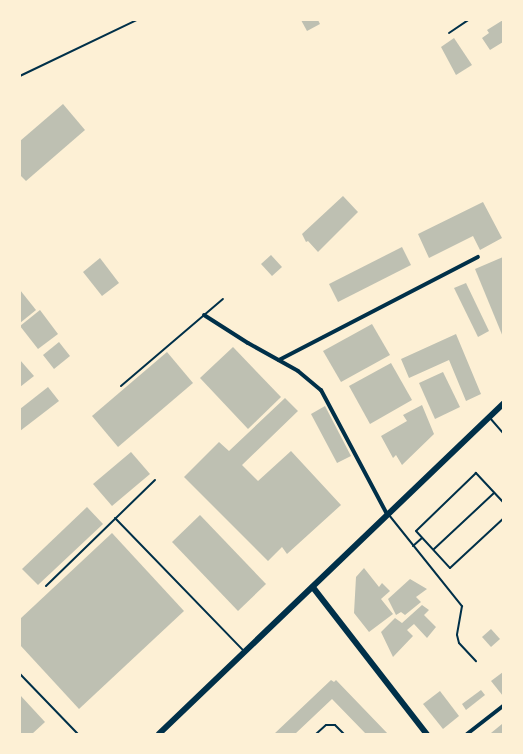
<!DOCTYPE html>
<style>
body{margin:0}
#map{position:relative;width:523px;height:754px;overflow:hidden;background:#fdf0d5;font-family:Ubuntu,sans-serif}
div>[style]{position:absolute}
.building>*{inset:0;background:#bec0b2}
.path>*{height:1.5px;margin:-0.75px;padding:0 0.75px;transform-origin:0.75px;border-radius:0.75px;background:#003049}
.service>*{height:2px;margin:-1px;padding:0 1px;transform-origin:1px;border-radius:1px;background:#003049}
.minor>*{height:4px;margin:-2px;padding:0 2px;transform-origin:2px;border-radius:2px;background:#003049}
.tertiary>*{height:5.5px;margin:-2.75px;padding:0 2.75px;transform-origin:2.75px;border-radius:2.75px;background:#003049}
span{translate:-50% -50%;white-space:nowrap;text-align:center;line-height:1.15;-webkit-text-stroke:3px #fdf0d5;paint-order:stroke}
.frame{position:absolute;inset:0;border:21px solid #fdf0d5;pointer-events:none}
</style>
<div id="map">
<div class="building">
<div style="clip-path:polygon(301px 20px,318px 20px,320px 24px,307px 31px)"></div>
<div style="clip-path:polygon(503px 20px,503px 42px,490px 50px,482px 38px,489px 33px,487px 30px)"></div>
<div style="clip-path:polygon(454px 38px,472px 65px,456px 75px,441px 47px)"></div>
<div style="clip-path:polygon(63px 104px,85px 130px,26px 181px,20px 175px,20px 141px)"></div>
<div style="clip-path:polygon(343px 196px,358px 212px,318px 252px,308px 241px,306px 242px,302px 234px)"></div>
<div style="clip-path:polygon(483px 202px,502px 238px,480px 250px,473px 236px,429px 258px,418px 234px)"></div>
<div style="clip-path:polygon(402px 247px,411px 265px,338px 302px,329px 284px)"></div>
<div style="clip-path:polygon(271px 255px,282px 267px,272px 276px,261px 264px)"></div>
<div style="clip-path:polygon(503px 257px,503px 337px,475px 269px)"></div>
<div style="clip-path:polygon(100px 258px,119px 283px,102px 296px,83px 272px)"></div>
<div style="clip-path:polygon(466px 283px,489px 331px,478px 337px,454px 288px)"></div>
<div style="clip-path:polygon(20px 290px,36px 310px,20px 323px)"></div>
<div style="clip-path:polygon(40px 310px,58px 334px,38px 349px,20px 326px)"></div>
<div style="clip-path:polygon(372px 324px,390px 355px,341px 382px,323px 351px)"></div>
<div style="clip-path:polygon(456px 334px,481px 394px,466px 401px,449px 360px,409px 378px,401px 359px)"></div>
<div style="clip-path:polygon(59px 342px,70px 356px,54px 369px,43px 355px)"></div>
<div style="clip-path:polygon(233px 347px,281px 397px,248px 429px,200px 378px)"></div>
<div style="clip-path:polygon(167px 352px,193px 383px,118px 447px,92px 416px)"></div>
<div style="clip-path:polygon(20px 360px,34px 376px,20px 387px)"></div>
<div style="clip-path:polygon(391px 363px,412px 400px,370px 424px,349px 386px)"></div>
<div style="clip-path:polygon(443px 372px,460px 407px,435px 419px,419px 383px)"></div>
<div style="clip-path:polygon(48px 387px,59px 401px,20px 431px,20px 409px)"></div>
<div style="clip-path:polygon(285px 398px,298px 411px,242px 465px,258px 481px,291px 451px,341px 505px,287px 554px,282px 547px,268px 561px,184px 477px,219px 442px,229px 451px)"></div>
<div style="clip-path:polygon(422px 405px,434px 434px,402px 465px,396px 455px,393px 458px,381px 436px,407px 421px,403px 415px)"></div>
<div style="clip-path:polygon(325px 406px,351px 456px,337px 463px,311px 414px)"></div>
<div style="clip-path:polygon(131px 452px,150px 474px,112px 506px,93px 484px)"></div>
<div style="clip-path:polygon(87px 507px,103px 524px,38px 585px,22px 569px)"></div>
<div style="clip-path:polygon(200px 515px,266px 584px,238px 611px,172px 542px)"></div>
<div style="clip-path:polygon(112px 533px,184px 611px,79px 709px,20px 645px,20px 619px)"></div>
<div style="clip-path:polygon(364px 568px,379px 587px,382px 583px,390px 591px,381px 599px,393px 614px,369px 632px,354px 613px,356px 577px)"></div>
<div style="clip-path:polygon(410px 579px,427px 589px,416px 597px,421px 602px,405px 615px,401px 612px,396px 615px,388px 599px)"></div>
<div style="clip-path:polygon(422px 605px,429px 610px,424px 615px,436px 627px,427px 638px,414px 624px,407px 630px,413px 636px,393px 657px,381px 632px,395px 618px,402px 623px)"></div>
<div style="clip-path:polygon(491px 629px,500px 639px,491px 647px,482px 637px)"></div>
<div style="clip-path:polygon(503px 672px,503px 696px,491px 681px)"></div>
<div style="clip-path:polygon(331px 680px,334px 682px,336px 680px,388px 734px,366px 734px,332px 699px,295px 734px,274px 734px)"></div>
<div style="clip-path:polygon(481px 690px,485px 695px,466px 710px,462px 704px)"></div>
<div style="clip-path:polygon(440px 691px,459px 716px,443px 729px,423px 704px)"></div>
<div style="clip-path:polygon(20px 695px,45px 722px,32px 734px,20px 734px)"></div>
<div style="clip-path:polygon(502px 724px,503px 734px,492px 734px,491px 733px)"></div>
</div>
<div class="path">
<div style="left:20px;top:76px;width:130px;rotate:-25.6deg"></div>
</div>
<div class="service">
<div style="left:449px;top:33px;width:23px;rotate:-34deg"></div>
<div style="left:121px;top:386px;width:134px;rotate:-40.5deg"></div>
<div style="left:490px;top:418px;width:20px;rotate:49deg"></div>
<div style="left:503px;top:502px;width:40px;rotate:-133deg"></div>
<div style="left:476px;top:473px;width:83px;rotate:136deg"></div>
<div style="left:416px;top:531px;width:50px;rotate:47.4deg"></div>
<div style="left:450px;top:568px;width:72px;rotate:-42.8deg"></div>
<div style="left:389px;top:515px;width:117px;rotate:51.3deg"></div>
<div style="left:462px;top:606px;width:29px;rotate:100deg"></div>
<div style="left:457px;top:635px;width:8px;rotate:76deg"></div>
<div style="left:459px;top:643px;width:25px;rotate:47deg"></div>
<div style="left:115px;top:518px;width:185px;rotate:45.9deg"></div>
<div style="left:413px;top:546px;width:12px;rotate:-42deg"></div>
<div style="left:434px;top:549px;width:82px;rotate:-43deg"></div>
<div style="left:46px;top:586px;width:152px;rotate:-44.2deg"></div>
<div style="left:20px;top:674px;width:83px;rotate:46deg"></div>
<div style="left:316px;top:734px;width:13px;rotate:-42deg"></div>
<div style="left:326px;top:725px;width:9px"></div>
<div style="left:335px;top:725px;width:13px;rotate:45deg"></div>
</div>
<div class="minor">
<div style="left:204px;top:315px;width:52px;rotate:32.5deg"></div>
<div style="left:248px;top:343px;width:57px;rotate:29.2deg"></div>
<div style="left:298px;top:371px;width:30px;rotate:40deg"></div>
<div style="left:321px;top:390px;width:140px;rotate:62deg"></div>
<div style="left:279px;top:360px;width:224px;rotate:-27.4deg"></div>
<div style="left:467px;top:734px;width:46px;rotate:-37.9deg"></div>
</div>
<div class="tertiary">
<div style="left:313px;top:587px;width:186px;rotate:52.2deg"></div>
<div style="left:159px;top:734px;width:477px;rotate:-43.8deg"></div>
</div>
<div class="frame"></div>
</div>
